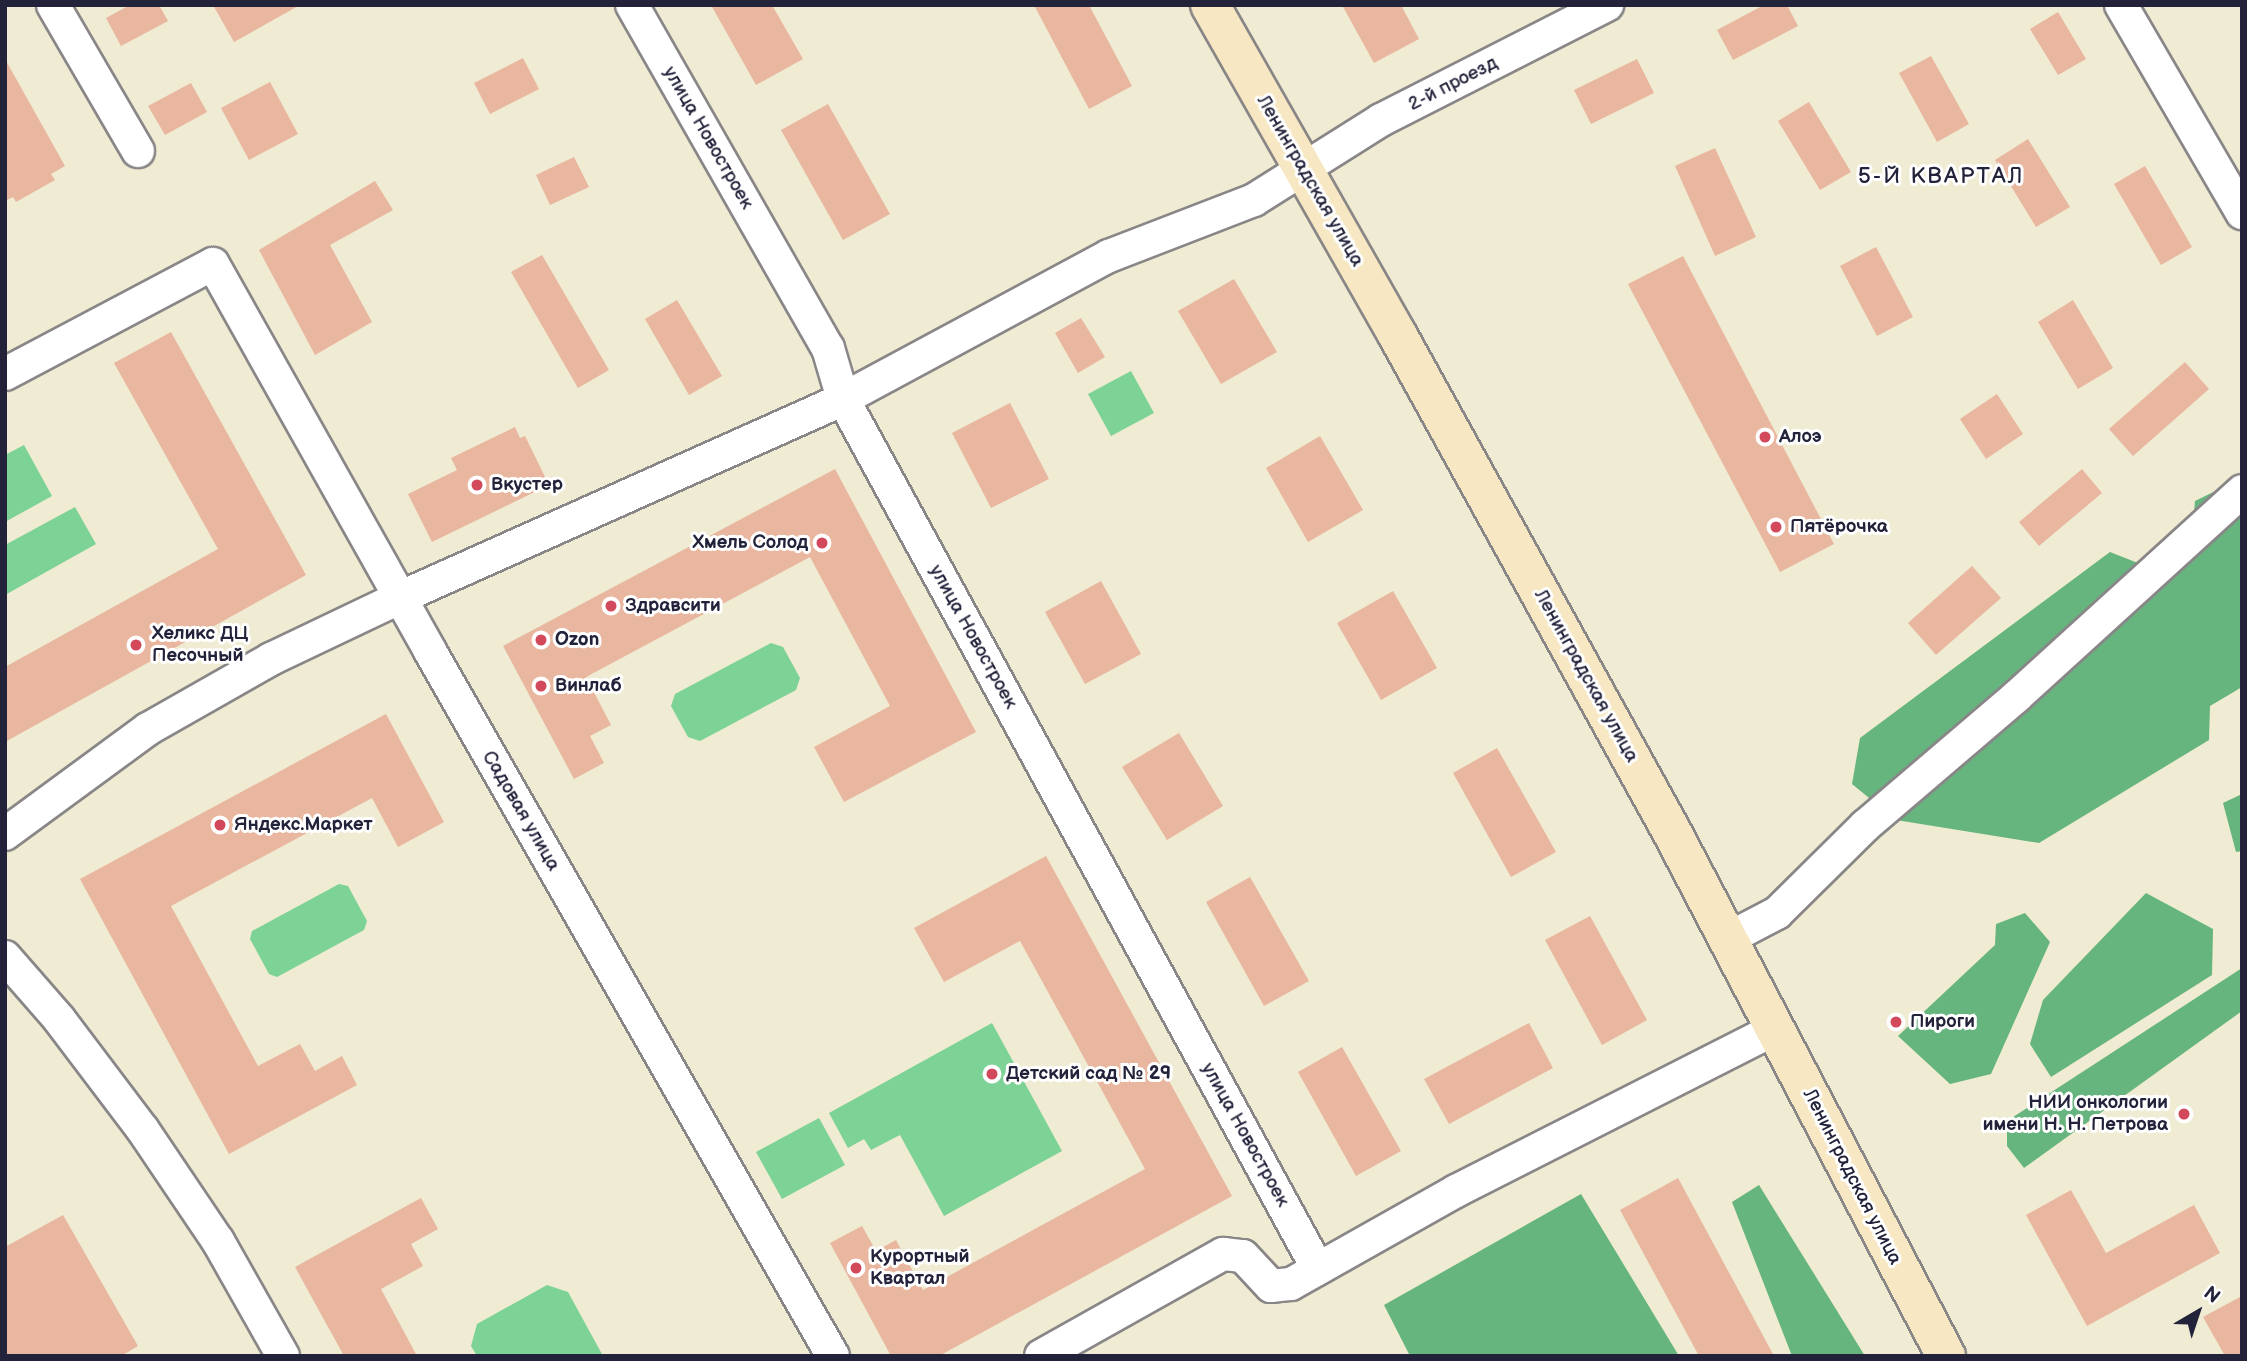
<!DOCTYPE html>
<meta charset="utf-8">
<style>
body{margin:0}
#map{position:relative;width:2247px;height:1361px;overflow:hidden;background:#f0ebd3;font-family:"Balsamiq Sans",sans-serif}
div>[style]{position:absolute}
.green>*{inset:0;background:#7dd295}
.forest>*{inset:0;background:#66b47e}
.building>*{inset:0;background:#e9b69f}
.roads{filter:drop-shadow(2px 0 #898687) drop-shadow(-2px 0 #898687) drop-shadow(0 2px #898687) drop-shadow(0 -2px #898687)}
.street>*{height:32px;margin:-16px;padding:0 16px;transform-origin:16px;border-radius:16px;background:#fff}
.secondary>*{height:38px;margin:-19px;padding:0 19px;transform-origin:19px;border-radius:19px;background:#f7e8c3}
.dots>*{width:19px;height:19px;translate:-50% -50%;box-sizing:border-box;border:4px solid #fff;border-radius:50%}
span{translate:-50% -50%;white-space:nowrap;text-align:center;line-height:1.15;-webkit-text-stroke:6px #fff;paint-order:stroke}
.street-label{font-size:19px;color:#22223b}
.poi-label{font-size:19px;color:#22223b;font-weight:700}
.left{translate:0 -50%;text-align:left}
.right{translate:-100% -50%;text-align:right}
.quarter-label{font-size:23px;color:#22223b;letter-spacing:2px}
.frame{position:absolute;inset:0;border:7px solid #22223b;pointer-events:none}
.north{position:absolute;left:2163px;top:1277px;width:70px;height:70px;-webkit-text-stroke:5px #fff;paint-order:stroke;rotate:39deg;font-size:19px;font-weight:700;line-height:28px;text-align:center;color:#22223b}
.north::after{content:'';display:block;margin:auto;width:24px;height:32px;background:#22223b;clip-path:polygon(50% 0,100% 100%,50% 72%,0 100%)}
</style>
<div id="map">
<div class="green">
<div style="clip-path:polygon(1131px 371px,1154px 413px,1111px 436px,1088px 394px)"></div>
<div style="clip-path:polygon(24px 445px,52px 496px,5px 522px,5px 455px)"></div>
<div style="clip-path:polygon(75px 507px,96px 544px,5px 595px,5px 545px)"></div>
<div style="clip-path:polygon(771px 643px,783px 647px,800px 678px,796px 690px,700px 741px,688px 737px,671px 706px,675px 694px)"></div>
<div style="clip-path:polygon(339px 884px,348px 886px,367px 921px,364px 930px,277px 977px,269px 974px,250px 939px,252px 931px)"></div>
<div style="clip-path:polygon(992px 1023px,1062px 1151px,944px 1216px,900px 1135px,871px 1150px,864px 1139px,848px 1148px,829px 1113px)"></div>
<div style="clip-path:polygon(819px 1118px,845px 1165px,782px 1199px,756px 1152px)"></div>
<div style="clip-path:polygon(547px 1285px,568px 1292px,603px 1356px,477px 1356px,471px 1346px,477px 1324px)"></div>
</div>
<div class="forest">
<div style="clip-path:polygon(2242px 478px,2242px 687px,2210px 706px,2209px 740px,2039px 843px,1896px 820px,1852px 784px,1860px 738px,2110px 552px,2143px 565px,2192px 535px,2195px 501px)"></div>
<div style="clip-path:polygon(2242px 794px,2242px 851px,2236px 852px,2223px 803px)"></div>
<div style="clip-path:polygon(2146px 893px,2213px 929px,2212px 975px,2051px 1077px,2030px 1044px,2043px 1000px)"></div>
<div style="clip-path:polygon(2025px 913px,2050px 942px,1991px 1074px,1950px 1084px,1898px 1036px,1995px 945px,1996px 924px)"></div>
<div style="clip-path:polygon(2242px 968px,2242px 1011px,2024px 1168px,2007px 1146px,2007px 1121px)"></div>
<div style="clip-path:polygon(1759px 1185px,1865px 1356px,1792px 1356px,1732px 1202px)"></div>
<div style="clip-path:polygon(1581px 1194px,1679px 1356px,1410px 1356px,1384px 1305px)"></div>
</div>
<div class="building">
<div style="clip-path:polygon(130px 5px,159px 5px,168px 21px,121px 46px,106px 18px)"></div>
<div style="clip-path:polygon(213px 5px,300px 5px,234px 42px)"></div>
<div style="clip-path:polygon(711px 5px,772px 5px,803px 59px,756px 85px)"></div>
<div style="clip-path:polygon(1034px 5px,1089px 5px,1132px 86px,1089px 109px)"></div>
<div style="clip-path:polygon(1342px 5px,1401px 5px,1419px 39px,1374px 63px)"></div>
<div style="clip-path:polygon(1764px 5px,1787px 5px,1798px 26px,1733px 60px,1717px 30px)"></div>
<div style="clip-path:polygon(2058px 12px,2086px 59px,2058px 75px,2030px 29px)"></div>
<div style="clip-path:polygon(1931px 56px,1969px 124px,1937px 142px,1899px 73px)"></div>
<div style="clip-path:polygon(523px 58px,539px 89px,490px 114px,474px 83px)"></div>
<div style="clip-path:polygon(5px 59px,65px 166px,51px 174px,55px 180px,16px 202px,13px 197px,5px 201px)"></div>
<div style="clip-path:polygon(1637px 59px,1654px 93px,1591px 124px,1574px 90px)"></div>
<div style="clip-path:polygon(270px 82px,298px 134px,249px 160px,221px 108px)"></div>
<div style="clip-path:polygon(191px 83px,207px 112px,165px 135px,148px 106px)"></div>
<div style="clip-path:polygon(1809px 102px,1851px 172px,1820px 190px,1778px 121px)"></div>
<div style="clip-path:polygon(828px 104px,890px 214px,843px 240px,781px 130px)"></div>
<div style="clip-path:polygon(2028px 139px,2070px 207px,2036px 227px,1995px 160px)"></div>
<div style="clip-path:polygon(1715px 148px,1756px 237px,1715px 256px,1675px 166px)"></div>
<div style="clip-path:polygon(574px 157px,589px 187px,550px 205px,536px 175px)"></div>
<div style="clip-path:polygon(2145px 166px,2192px 247px,2161px 265px,2114px 184px)"></div>
<div style="clip-path:polygon(375px 181px,393px 210px,330px 245px,372px 322px,315px 355px,259px 250px)"></div>
<div style="clip-path:polygon(1876px 247px,1913px 317px,1877px 336px,1840px 266px)"></div>
<div style="clip-path:polygon(542px 255px,609px 370px,578px 388px,511px 272px)"></div>
<div style="clip-path:polygon(1683px 256px,1834px 544px,1780px 572px,1628px 284px)"></div>
<div style="clip-path:polygon(1234px 279px,1277px 352px,1221px 384px,1178px 311px)"></div>
<div style="clip-path:polygon(677px 300px,722px 376px,689px 395px,645px 319px)"></div>
<div style="clip-path:polygon(2073px 300px,2113px 368px,2078px 389px,2038px 322px)"></div>
<div style="clip-path:polygon(1081px 318px,1105px 357px,1078px 373px,1055px 333px)"></div>
<div style="clip-path:polygon(171px 332px,306px 575px,5px 742px,5px 667px,218px 549px,114px 363px)"></div>
<div style="clip-path:polygon(2185px 362px,2209px 389px,2133px 456px,2109px 429px)"></div>
<div style="clip-path:polygon(1997px 394px,2023px 434px,1986px 459px,1960px 419px)"></div>
<div style="clip-path:polygon(1010px 403px,1049px 479px,991px 508px,952px 433px)"></div>
<div style="clip-path:polygon(515px 427px,520px 438px,525px 436px,549px 485px,432px 542px,408px 494px,457px 470px,451px 458px)"></div>
<div style="clip-path:polygon(1320px 436px,1363px 510px,1308px 542px,1266px 468px)"></div>
<div style="clip-path:polygon(835px 469px,976px 732px,844px 802px,814px 747px,890px 706px,810px 557px,586px 677px,611px 725px,590px 736px,604px 763px,574px 779px,503px 646px)"></div>
<div style="clip-path:polygon(2082px 469px,2102px 493px,2039px 546px,2019px 522px)"></div>
<div style="clip-path:polygon(1972px 566px,2001px 598px,1936px 655px,1908px 623px)"></div>
<div style="clip-path:polygon(1101px 581px,1141px 654px,1085px 684px,1045px 612px)"></div>
<div style="clip-path:polygon(1393px 591px,1437px 668px,1381px 700px,1337px 623px)"></div>
<div style="clip-path:polygon(386px 714px,444px 822px,398px 847px,372px 798px,171px 906px,258px 1066px,300px 1044px,315px 1071px,342px 1056px,357px 1085px,229px 1154px,80px 879px)"></div>
<div style="clip-path:polygon(1179px 733px,1223px 806px,1167px 840px,1122px 767px)"></div>
<div style="clip-path:polygon(1497px 748px,1556px 852px,1511px 877px,1453px 773px)"></div>
<div style="clip-path:polygon(1046px 856px,1232px 1196px,939px 1356px,891px 1356px,830px 1243px,862px 1226px,876px 1251px,896px 1240px,923px 1290px,1145px 1169px,1020px 941px,944px 982px,914px 928px)"></div>
<div style="clip-path:polygon(1250px 877px,1309px 981px,1264px 1006px,1206px 902px)"></div>
<div style="clip-path:polygon(1590px 916px,1647px 1020px,1602px 1045px,1545px 940px)"></div>
<div style="clip-path:polygon(1529px 1023px,1553px 1068px,1449px 1124px,1424px 1079px)"></div>
<div style="clip-path:polygon(1342px 1047px,1401px 1151px,1356px 1176px,1298px 1072px)"></div>
<div style="clip-path:polygon(1678px 1178px,1774px 1356px,1699px 1356px,1620px 1210px)"></div>
<div style="clip-path:polygon(2071px 1190px,2106px 1253px,2194px 1205px,2220px 1253px,2087px 1326px,2026px 1215px)"></div>
<div style="clip-path:polygon(421px 1198px,438px 1229px,411px 1244px,423px 1266px,381px 1289px,417px 1356px,344px 1356px,295px 1267px)"></div>
<div style="clip-path:polygon(63px 1215px,138px 1346px,121px 1356px,5px 1356px,5px 1247px)"></div>
<div style="clip-path:polygon(2242px 1296px,2242px 1356px,2225px 1356px,2203px 1317px)"></div>
</div>
<div class="roads">
<div class="street">
<div style="left:53px;top:5px;width:169px;rotate:59.8deg"></div>
<div style="left:632px;top:5px;width:395px;rotate:60.3deg"></div>
<div style="left:828px;top:348px;width:53px;rotate:73.6deg"></div>
<div style="left:843px;top:399px;width:991px;rotate:61.37deg"></div>
<div style="left:2121px;top:5px;width:241px;rotate:59.8deg"></div>
<div style="left:5px;top:374px;width:235px;rotate:-27.9deg"></div>
<div style="left:213px;top:264px;width:444px;rotate:60.7deg"></div>
<div style="left:430px;top:651px;width:812px;rotate:60.25deg"></div>
<div style="left:5px;top:834px;width:177px;rotate:-36.3deg"></div>
<div style="left:148px;top:729px;width:142px;rotate:-29.6deg"></div>
<div style="left:271px;top:659px;width:142px;rotate:-25.5deg"></div>
<div style="left:399px;top:598px;width:487px;rotate:-24.1deg"></div>
<div style="left:843px;top:399px;width:302px;rotate:-28.3deg"></div>
<div style="left:1109px;top:256px;width:155px;rotate:-21.1deg"></div>
<div style="left:1254px;top:200px;width:150px;rotate:-32.2deg"></div>
<div style="left:1381px;top:120px;width:254px;rotate:-27deg"></div>
<div style="left:1729px;top:938px;width:54px;rotate:-27.5deg"></div>
<div style="left:1777px;top:913px;width:124px;rotate:-44.7deg"></div>
<div style="left:1865px;top:826px;width:199px;rotate:-40.5deg"></div>
<div style="left:2016px;top:697px;width:306px;rotate:-42.3deg"></div>
<div style="left:5px;top:957px;width:82px;rotate:48.9deg"></div>
<div style="left:59px;top:1019px;width:139px;rotate:52.9deg"></div>
<div style="left:143px;top:1130px;width:134px;rotate:56deg"></div>
<div style="left:218px;top:1241px;width:132px;rotate:60.5deg"></div>
<div style="left:1041px;top:1356px;width:209px;rotate:-29.3deg"></div>
<div style="left:1223px;top:1254px;width:20px;rotate:6deg"></div>
<div style="left:1243px;top:1256px;width:41px;rotate:47deg"></div>
<div style="left:1271px;top:1286px;width:20px;rotate:-6deg"></div>
<div style="left:1291px;top:1284px;width:189px;rotate:-29.4deg"></div>
<div style="left:1456px;top:1191px;width:359px;rotate:-26.9deg"></div>
</div>
<div class="secondary">
<div style="left:1210px;top:5px;width:378px;rotate:60.4deg"></div>
<div style="left:1397px;top:334px;width:571px;rotate:61.1deg"></div>
<div style="left:1673px;top:834px;width:589px;rotate:62.39deg"></div>
</div>
</div>
<div class="dots">
<div style="left:1765px;top:437px;background:#d1495b"></div>
<div style="left:477px;top:485px;background:#d1495b"></div>
<div style="left:1776px;top:527px;background:#d1495b"></div>
<div style="left:822px;top:543px;background:#d1495b"></div>
<div style="left:611px;top:606px;background:#d1495b"></div>
<div style="left:541px;top:640px;background:#d1495b"></div>
<div style="left:136px;top:645px;background:#d1495b"></div>
<div style="left:541px;top:686px;background:#d1495b"></div>
<div style="left:220px;top:825px;background:#d1495b"></div>
<div style="left:1896px;top:1022px;background:#d1495b"></div>
<div style="left:992px;top:1074px;background:#d1495b"></div>
<div style="left:2184px;top:1114px;background:#d1495b"></div>
<div style="left:856px;top:1268px;background:#d1495b"></div>
</div>
<div class="street-label">
<span style="left:1453px;top:84px;rotate:-27deg">2-й проезд</span>
<span style="left:708px;top:138px;rotate:60deg">улица Новостроек</span>
<span style="left:1310px;top:181px;rotate:60deg">Ленинградская улица</span>
<span style="left:973px;top:637px;rotate:61deg">улица Новостроек</span>
<span style="left:1586px;top:676px;rotate:61deg">Ленинградская улица</span>
<span style="left:521px;top:811px;rotate:60deg">Садовая улица</span>
<span style="left:1245px;top:1135px;rotate:61deg">улица Новостроек</span>
<span style="left:1852px;top:1177px;rotate:63deg">Ленинградская улица</span>
</div>
<div class="poi-label">
<span class="left" style="left:1779px;top:437px">Алоэ</span>
<span class="left" style="left:491px;top:485px">Вкустер</span>
<span class="left" style="left:1790px;top:527px">Пятёрочка</span>
<span class="right" style="left:808px;top:543px">Хмель Солод</span>
<span class="left" style="left:625px;top:606px">Здравсити</span>
<span class="left" style="left:152px;top:645px">Хеликс ДЦ<br>Песочный</span>
<span class="left" style="left:555px;top:640px">Ozon</span>
<span class="left" style="left:555px;top:686px">Винлаб</span>
<span class="left" style="left:234px;top:825px">Яндекс.Маркет</span>
<span class="left" style="left:1910px;top:1022px">Пироги</span>
<span class="left" style="left:1006px;top:1074px">Детский сад № 29</span>
<span class="right" style="left:2168px;top:1114px">НИИ онкологии<br>имени Н. Н. Петрова</span>
<span class="left" style="left:870px;top:1268px">Курортный<br>Квартал</span>
</div>
<div class="quarter-label">
<span style="left:1941px;top:176px">5-Й КВАРТАЛ</span>
</div>
<div class="frame"></div>
<div class="north">N</div>
</div>
